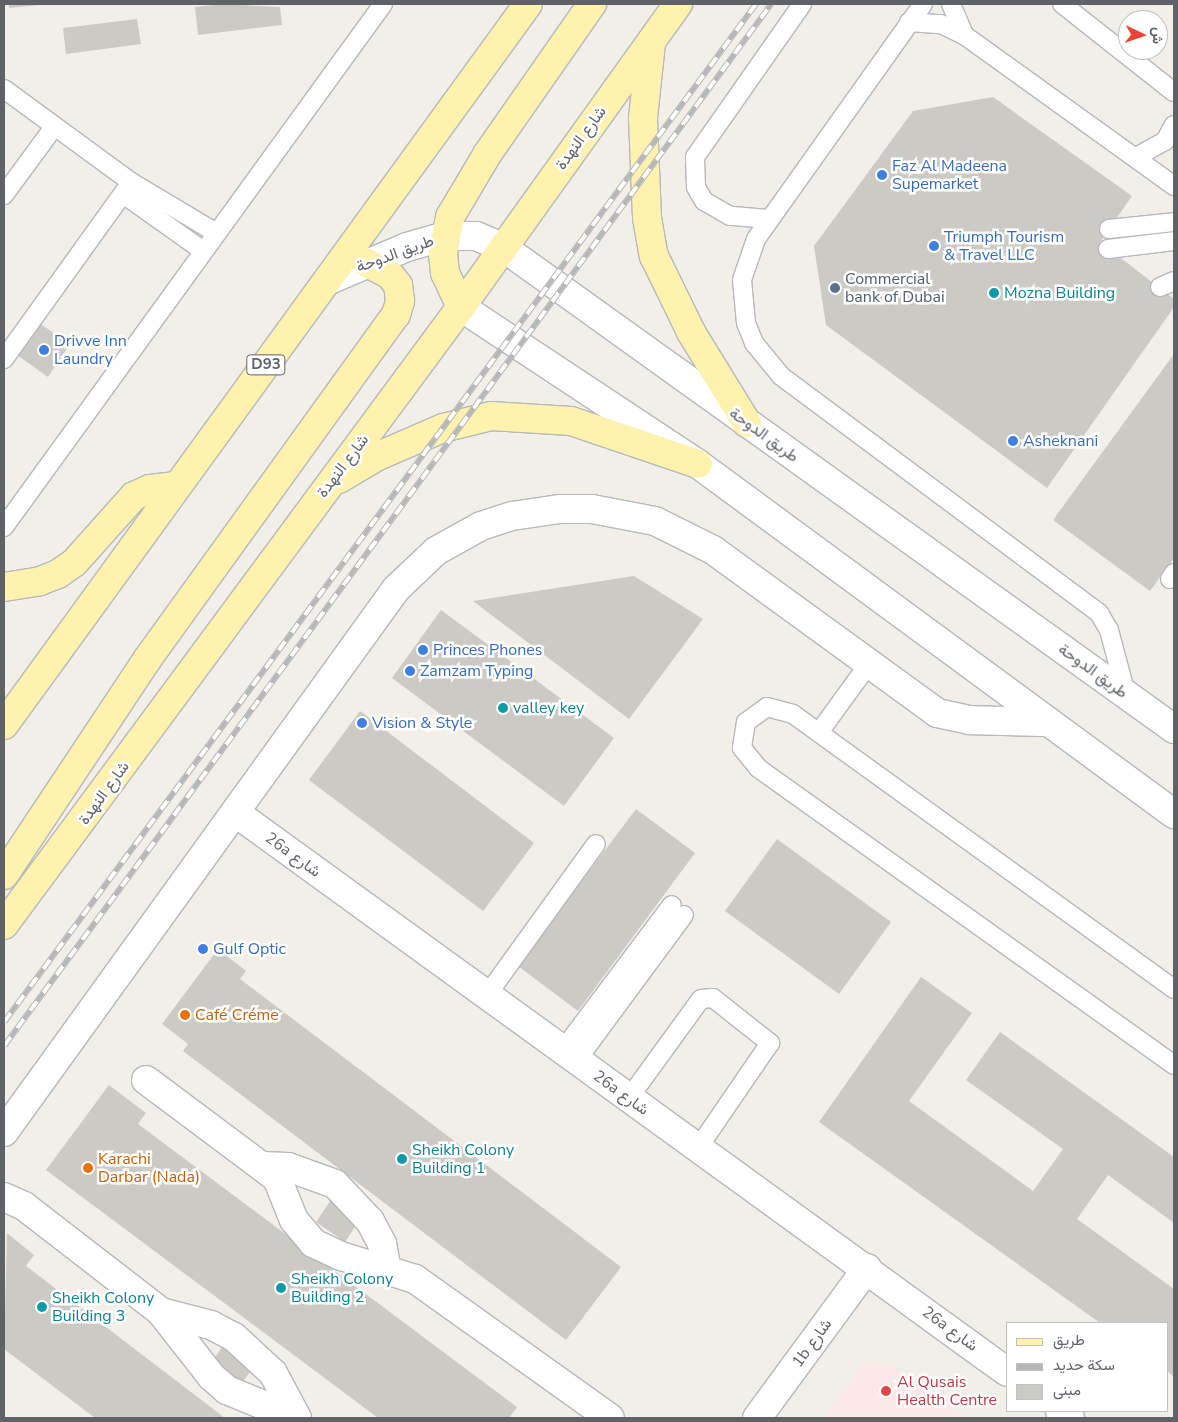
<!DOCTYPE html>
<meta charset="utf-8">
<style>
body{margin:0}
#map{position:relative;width:1178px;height:1422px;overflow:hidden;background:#f1efe8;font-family:"Nunito Sans",Vazirmatn,sans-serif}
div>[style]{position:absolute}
.medical>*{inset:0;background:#fce8e6}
.building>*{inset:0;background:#cccac5}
.roads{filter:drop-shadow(1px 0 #b5b8bc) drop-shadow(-1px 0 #b5b8bc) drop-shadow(0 1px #b5b8bc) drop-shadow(0 -1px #b5b8bc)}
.service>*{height:18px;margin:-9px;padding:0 9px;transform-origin:9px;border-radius:9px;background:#fff}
.minor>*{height:28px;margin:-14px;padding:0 14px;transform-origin:14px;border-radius:14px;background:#fff}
.secondary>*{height:28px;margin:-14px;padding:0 14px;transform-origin:14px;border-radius:14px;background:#fff}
.primary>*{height:28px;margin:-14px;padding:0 14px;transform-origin:14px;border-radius:14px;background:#fff2af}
.rail>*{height:5.5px;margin-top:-2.75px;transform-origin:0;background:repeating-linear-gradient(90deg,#fff 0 11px,#b6b7b8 0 22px);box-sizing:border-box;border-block:1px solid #b6b7b8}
.dots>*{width:14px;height:14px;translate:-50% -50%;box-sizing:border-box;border:2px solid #fff;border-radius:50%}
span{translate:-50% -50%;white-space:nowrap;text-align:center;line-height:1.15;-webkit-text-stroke:5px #fff;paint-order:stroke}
.shield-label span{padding:1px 4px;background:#fff;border:1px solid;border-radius:4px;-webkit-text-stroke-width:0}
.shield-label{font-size:15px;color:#5f6368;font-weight:700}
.street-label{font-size:16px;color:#5f6368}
.shop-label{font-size:16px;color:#366cbe}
.left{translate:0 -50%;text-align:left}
.service-label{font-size:16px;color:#4e5e75}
.culture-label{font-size:16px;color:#0d838f}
.food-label{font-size:16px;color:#c56008}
.health-label{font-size:16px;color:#be3a42}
.frame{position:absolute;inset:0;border:5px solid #5f6368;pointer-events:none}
.legend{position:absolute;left:1006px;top:1322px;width:162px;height:90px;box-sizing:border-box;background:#fff;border:1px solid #bfc1c3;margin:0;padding:6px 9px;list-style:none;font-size:15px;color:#5f6368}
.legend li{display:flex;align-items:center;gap:10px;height:25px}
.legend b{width:25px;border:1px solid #bfc1c3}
.north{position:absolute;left:1118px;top:10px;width:50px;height:50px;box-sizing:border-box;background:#fff;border:1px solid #bfc1c3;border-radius:50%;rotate:93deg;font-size:14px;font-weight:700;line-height:20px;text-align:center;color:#5f6368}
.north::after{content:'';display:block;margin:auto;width:18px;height:22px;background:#ea4335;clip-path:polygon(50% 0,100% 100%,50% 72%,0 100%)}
</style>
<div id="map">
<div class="medical">
<div style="clip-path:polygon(888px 1363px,966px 1418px,823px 1418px,863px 1364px)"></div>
</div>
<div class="building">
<div style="clip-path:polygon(9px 4px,40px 4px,40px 5px,9px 8px)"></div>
<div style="clip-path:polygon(222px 4px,280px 7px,282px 25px,198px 35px,195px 7px)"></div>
<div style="clip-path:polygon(137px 19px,141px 44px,66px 54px,63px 28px)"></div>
<div style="clip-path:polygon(993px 97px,1132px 196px,1100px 242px,1174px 299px,1174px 307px,1047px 488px,826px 325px,814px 246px,913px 111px)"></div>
<div style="clip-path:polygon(39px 323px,70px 344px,48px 377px,17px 355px)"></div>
<div style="clip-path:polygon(1174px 354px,1174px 558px,1150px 591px,1053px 520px)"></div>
<div style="clip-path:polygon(634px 576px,703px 619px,629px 719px,473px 601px)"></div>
<div style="clip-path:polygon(441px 610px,614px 738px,564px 806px,392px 678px)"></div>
<div style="clip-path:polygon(360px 711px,534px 843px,483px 911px,309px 780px)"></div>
<div style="clip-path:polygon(636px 809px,695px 853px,578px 1011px,518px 966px)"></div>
<div style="clip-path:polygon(777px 839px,891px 922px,839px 994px,725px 911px)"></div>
<div style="clip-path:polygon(218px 949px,246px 971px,240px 979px,621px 1267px,566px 1340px,183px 1051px,188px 1044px,162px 1024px)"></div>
<div style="clip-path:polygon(921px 977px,972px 1013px,909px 1101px,1033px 1191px,1063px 1149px,966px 1080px,1000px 1032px,1174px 1157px,1174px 1223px,1108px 1175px,1077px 1219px,1174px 1289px,1174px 1377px,1167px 1371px,1167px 1323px,1100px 1323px,819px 1122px)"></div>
<div style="clip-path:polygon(109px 1085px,146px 1113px,138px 1124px,517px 1407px,509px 1418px,378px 1418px,46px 1170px)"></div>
<div style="clip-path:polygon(331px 1200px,360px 1219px,345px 1242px,316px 1222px)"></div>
<div style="clip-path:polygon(7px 1233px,34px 1255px,26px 1266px,225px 1418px,95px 1418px,4px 1349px)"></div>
<div style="clip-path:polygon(225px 1343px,255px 1365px,237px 1390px,207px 1369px)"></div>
</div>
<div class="roads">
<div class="service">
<div style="left:923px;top:4px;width:288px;rotate:125.4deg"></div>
<div style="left:756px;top:239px;width:43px;rotate:108.9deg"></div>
<div style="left:742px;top:280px;width:43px;rotate:84.7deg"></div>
<div style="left:746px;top:323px;width:22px;rotate:68deg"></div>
<div style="left:754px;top:343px;width:43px;rotate:50.7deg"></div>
<div style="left:781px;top:376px;width:397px;rotate:36.7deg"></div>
<div style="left:1099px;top:613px;width:20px;rotate:60deg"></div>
<div style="left:1109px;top:630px;width:66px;rotate:75.1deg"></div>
<div style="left:951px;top:4px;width:34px;rotate:67deg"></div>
<div style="left:1062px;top:4px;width:142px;rotate:38.2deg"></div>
<div style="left:909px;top:22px;width:32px;rotate:4deg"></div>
<div style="left:941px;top:24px;width:25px;rotate:26deg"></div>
<div style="left:964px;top:35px;width:259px;rotate:35.7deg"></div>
<div style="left:4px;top:89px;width:157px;rotate:36.2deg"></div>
<div style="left:131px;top:182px;width:98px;rotate:30.8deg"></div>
<div style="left:1136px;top:157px;width:33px;rotate:-29deg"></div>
<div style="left:1165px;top:141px;width:18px;rotate:-61deg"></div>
<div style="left:123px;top:194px;width:97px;rotate:35.3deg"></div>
<div style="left:4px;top:195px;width:84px;rotate:-53.7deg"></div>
<div style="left:768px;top:219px;width:38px;rotate:-175deg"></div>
<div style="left:730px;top:216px;width:30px;rotate:-150deg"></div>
<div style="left:704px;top:201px;width:16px;rotate:-120deg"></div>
<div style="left:696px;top:187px;width:30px;rotate:-92deg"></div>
<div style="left:695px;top:157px;width:187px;rotate:-55deg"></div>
<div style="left:1109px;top:229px;width:65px;rotate:-6.1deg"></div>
<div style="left:1108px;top:249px;width:66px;rotate:-6.9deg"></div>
<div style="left:1160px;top:287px;width:15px;rotate:-23deg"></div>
<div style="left:4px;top:359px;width:218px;rotate:-54.3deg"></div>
<div style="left:4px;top:527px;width:646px;rotate:-54.07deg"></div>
<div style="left:1170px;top:579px;width:7px;rotate:-56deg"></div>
<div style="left:820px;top:731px;width:82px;rotate:-54deg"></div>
<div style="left:1174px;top:989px;width:470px;rotate:-144.2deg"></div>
<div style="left:793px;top:714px;width:27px;rotate:-165deg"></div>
<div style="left:767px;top:707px;width:26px;rotate:144deg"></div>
<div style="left:746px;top:722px;width:26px;rotate:99deg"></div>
<div style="left:742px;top:748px;width:26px;rotate:51deg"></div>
<div style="left:758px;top:768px;width:511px;rotate:35.52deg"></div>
<div style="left:487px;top:995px;width:186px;rotate:-54.2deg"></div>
<div style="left:563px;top:1050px;width:181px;rotate:-53.1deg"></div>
<div style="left:577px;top:1060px;width:180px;rotate:-53.6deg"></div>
<div style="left:629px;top:1098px;width:122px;rotate:-54deg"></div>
<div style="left:701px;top:999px;width:12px;rotate:-5deg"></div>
<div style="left:713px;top:998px;width:73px;rotate:38.3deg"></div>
<div style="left:770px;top:1043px;width:127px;rotate:124.4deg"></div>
</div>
<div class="minor">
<div style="left:236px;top:813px;width:952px;rotate:35.94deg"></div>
<div style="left:146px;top:1080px;width:164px;rotate:36.8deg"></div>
<div style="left:277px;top:1178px;width:45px;rotate:68deg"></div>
<div style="left:294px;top:1220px;width:30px;rotate:50deg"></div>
<div style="left:313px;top:1243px;width:31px;rotate:25deg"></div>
<div style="left:341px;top:1256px;width:77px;rotate:17.3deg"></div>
<div style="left:415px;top:1279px;width:239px;rotate:35.5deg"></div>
<div style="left:4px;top:1132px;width:670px;rotate:-54.17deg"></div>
<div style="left:396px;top:589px;width:55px;rotate:-43.5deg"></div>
<div style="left:436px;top:551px;width:51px;rotate:-29.1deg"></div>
<div style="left:481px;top:526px;width:33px;rotate:-18deg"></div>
<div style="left:512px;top:516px;width:49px;rotate:-8.3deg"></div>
<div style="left:560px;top:509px;width:32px"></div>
<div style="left:592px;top:509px;width:64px;rotate:10.8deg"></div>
<div style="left:655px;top:521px;width:65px;rotate:26.6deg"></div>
<div style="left:713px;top:550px;width:277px;rotate:36deg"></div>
<div style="left:937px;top:713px;width:33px;rotate:12deg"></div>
<div style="left:969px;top:720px;width:79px;rotate:1.5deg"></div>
<div style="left:262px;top:1166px;width:26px;rotate:2deg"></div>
<div style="left:288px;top:1167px;width:50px;rotate:19.9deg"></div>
<div style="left:335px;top:1184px;width:51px;rotate:46.6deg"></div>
<div style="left:370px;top:1221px;width:26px;rotate:62deg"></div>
<div style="left:382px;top:1244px;width:25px;rotate:79deg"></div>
<div style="left:4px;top:1197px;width:22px;rotate:24deg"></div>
<div style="left:24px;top:1206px;width:173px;rotate:37.7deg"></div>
<div style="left:161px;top:1312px;width:83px;rotate:51.9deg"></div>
<div style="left:212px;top:1377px;width:20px;rotate:41deg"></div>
<div style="left:227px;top:1390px;width:74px;rotate:22.4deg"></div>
<div style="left:161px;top:1312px;width:52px;rotate:14.6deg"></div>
<div style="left:211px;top:1325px;width:26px;rotate:28deg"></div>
<div style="left:234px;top:1337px;width:53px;rotate:42.7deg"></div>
<div style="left:273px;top:1373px;width:51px;rotate:61.9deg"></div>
<div style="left:1060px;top:1411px;width:12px;rotate:35deg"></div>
<div style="left:757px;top:1418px;width:186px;rotate:-53.7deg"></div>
</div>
<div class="secondary">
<div style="left:329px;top:280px;width:85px;rotate:-22.9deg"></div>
<div style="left:407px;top:247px;width:40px;rotate:-16deg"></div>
<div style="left:445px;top:236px;width:31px"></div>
<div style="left:476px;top:236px;width:30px;rotate:23deg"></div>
<div style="left:504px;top:248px;width:825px;rotate:35.67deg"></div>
<div style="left:461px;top:307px;width:284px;rotate:33.5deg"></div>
<div style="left:698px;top:464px;width:591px;rotate:36.33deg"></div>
</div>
<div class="primary">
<div style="left:651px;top:43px;width:75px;rotate:96.1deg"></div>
<div style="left:643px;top:118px;width:100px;rotate:87.7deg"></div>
<div style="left:647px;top:218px;width:39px;rotate:80deg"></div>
<div style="left:654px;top:256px;width:85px;rotate:64deg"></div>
<div style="left:691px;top:332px;width:107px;rotate:58.4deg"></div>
<div style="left:461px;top:307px;width:38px;rotate:-115deg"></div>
<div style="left:445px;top:273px;width:20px;rotate:-96deg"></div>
<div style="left:443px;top:253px;width:37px;rotate:-79deg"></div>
<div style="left:450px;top:217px;width:74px;rotate:-59.3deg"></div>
<div style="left:488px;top:153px;width:182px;rotate:-55.1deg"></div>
<div style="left:339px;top:479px;width:43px;rotate:-30.7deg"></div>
<div style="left:376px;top:457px;width:73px;rotate:-23.4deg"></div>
<div style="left:443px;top:428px;width:49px;rotate:-14deg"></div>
<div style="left:491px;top:416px;width:80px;rotate:3.6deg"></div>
<div style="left:571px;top:421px;width:134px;rotate:18.7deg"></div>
<div style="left:4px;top:587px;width:36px;rotate:-9deg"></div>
<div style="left:40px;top:581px;width:19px;rotate:-21deg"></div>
<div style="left:58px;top:574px;width:19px;rotate:-35deg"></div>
<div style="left:74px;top:563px;width:90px;rotate:-48.2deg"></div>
<div style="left:134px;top:496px;width:17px;rotate:-24deg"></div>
<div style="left:150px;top:489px;width:26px;rotate:-7deg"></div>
<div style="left:4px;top:725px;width:891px;rotate:-53.99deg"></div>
<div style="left:4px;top:875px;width:257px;rotate:-56.4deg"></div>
<div style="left:146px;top:661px;width:427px;rotate:-54.2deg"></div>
<div style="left:396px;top:315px;width:15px;rotate:-74deg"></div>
<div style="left:400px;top:301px;width:16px;rotate:-97deg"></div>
<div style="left:398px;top:285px;width:13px;rotate:-129deg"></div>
<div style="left:390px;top:275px;width:26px;rotate:-152deg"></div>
<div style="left:4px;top:925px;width:769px;rotate:-53.52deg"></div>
<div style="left:461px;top:307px;width:373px;rotate:-54.4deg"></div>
</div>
</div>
<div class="rail">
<div style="left:4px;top:1022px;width:1266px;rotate:-53.55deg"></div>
<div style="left:4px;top:1046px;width:1294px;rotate:-53.64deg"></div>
</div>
<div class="dots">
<div style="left:882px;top:175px;background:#3f7fe0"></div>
<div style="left:934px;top:246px;background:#3f7fe0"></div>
<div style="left:835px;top:288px;background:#5c6f8a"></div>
<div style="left:994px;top:293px;background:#0f9aa8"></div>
<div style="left:44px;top:350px;background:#3f7fe0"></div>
<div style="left:1013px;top:441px;background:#3f7fe0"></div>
<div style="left:423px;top:650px;background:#3f7fe0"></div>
<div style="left:410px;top:671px;background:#3f7fe0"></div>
<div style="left:503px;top:708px;background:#0f9aa8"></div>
<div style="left:362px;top:723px;background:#3f7fe0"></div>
<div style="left:203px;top:949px;background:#3f7fe0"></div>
<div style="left:185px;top:1015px;background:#e8710a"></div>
<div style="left:402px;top:1159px;background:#0f9aa8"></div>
<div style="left:88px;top:1168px;background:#e8710a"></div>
<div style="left:281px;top:1288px;background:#0f9aa8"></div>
<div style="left:42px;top:1307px;background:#0f9aa8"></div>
<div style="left:886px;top:1391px;background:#e0444e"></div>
</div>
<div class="shield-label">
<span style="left:266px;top:365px">D93</span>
</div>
<div class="street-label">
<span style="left:581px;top:138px;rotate:-54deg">شارع النهدة</span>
<span style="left:395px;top:254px;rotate:-20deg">طريق الدوحة</span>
<span style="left:764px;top:435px;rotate:36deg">طريق الدوحة</span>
<span style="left:343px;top:466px;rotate:-53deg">شارع النهدة</span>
<span style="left:1093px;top:671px;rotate:36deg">طريق الدوحة</span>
<span style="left:104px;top:793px;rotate:-54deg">شارع النهدة</span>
<span style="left:293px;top:855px;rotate:36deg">26a شارع</span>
<span style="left:621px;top:1093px;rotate:36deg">26a شارع</span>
<span style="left:950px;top:1329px;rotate:36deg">26a شارع</span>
<span style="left:812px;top:1343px;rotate:-54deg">1b شارع</span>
</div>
<div class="shop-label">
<span class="left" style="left:892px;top:175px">Faz Al Madeena<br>Supemarket</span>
<span class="left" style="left:944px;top:246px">Triumph Tourism<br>&amp; Travel LLC</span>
<span class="left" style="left:54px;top:350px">Drivve Inn<br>Laundry</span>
<span class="left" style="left:1023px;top:441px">Asheknani</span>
<span class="left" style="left:433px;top:650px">Princes Phones</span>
<span class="left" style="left:420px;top:671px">Zamzam Typing</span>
<span class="left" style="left:372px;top:723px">Vision &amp; Style</span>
<span class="left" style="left:213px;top:949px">Gulf Optic</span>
</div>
<div class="service-label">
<span class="left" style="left:845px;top:288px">Commercial<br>bank of Dubai</span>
</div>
<div class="culture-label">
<span class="left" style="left:1004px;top:293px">Mozna Building</span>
<span class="left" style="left:513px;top:708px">valley key</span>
<span class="left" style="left:412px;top:1159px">Sheikh Colony<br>Building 1</span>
<span class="left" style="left:291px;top:1288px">Sheikh Colony<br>Building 2</span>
<span class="left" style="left:52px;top:1307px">Sheikh Colony<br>Building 3</span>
</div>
<div class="food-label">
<span class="left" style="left:195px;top:1015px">Café Créme</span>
<span class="left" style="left:98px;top:1168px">Karachi<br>Darbar (Nada)</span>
</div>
<div class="health-label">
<span class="left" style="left:897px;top:1391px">Al Qusais<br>Health Centre</span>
</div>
<div class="frame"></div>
<ul class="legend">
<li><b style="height:6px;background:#fff2af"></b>طريق</li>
<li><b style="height:6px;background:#b6b7b8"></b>سكة حديد</li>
<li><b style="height:14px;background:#cccac5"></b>مبنى</li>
</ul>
<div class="north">ش</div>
</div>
